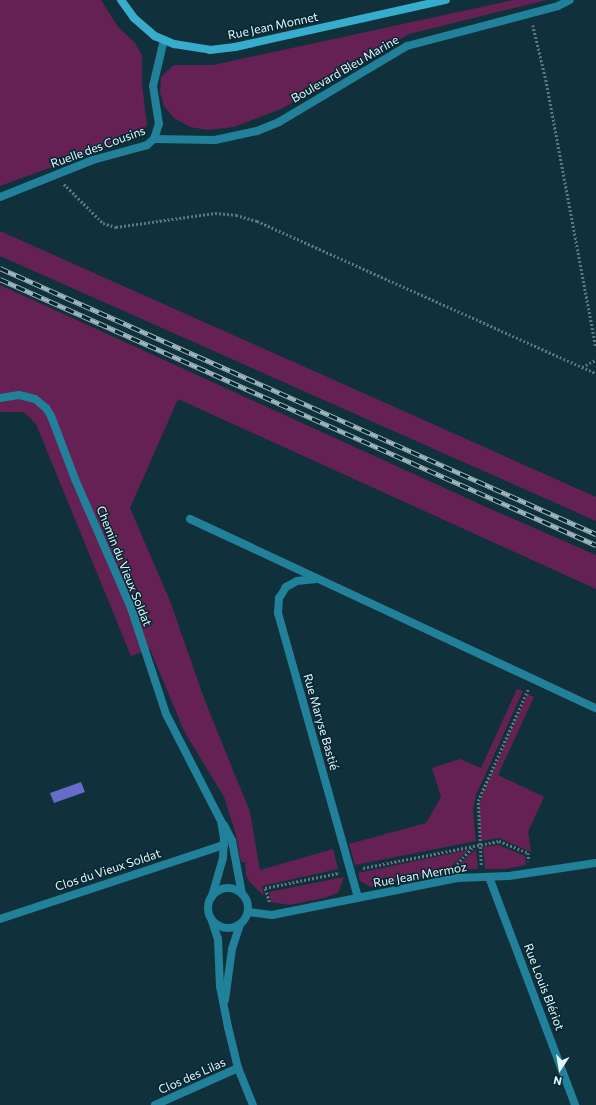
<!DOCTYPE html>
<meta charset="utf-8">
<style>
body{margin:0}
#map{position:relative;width:596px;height:1105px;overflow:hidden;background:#10313b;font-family:Commissioner,sans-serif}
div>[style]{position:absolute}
.green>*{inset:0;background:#652153}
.water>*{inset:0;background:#686bca}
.path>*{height:2.5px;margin-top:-1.25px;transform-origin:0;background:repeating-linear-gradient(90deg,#5c7780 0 2px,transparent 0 4px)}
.street>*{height:8px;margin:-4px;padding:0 4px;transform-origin:4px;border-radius:4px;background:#22819a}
.street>.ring{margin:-4px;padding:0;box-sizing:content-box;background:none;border:8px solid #22819a;border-radius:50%}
.secondary>*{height:8px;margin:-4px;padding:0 4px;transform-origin:4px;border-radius:4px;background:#37adcd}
.rail>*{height:4.5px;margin-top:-2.25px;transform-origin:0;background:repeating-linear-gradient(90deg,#052731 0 9px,#9fb6bd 0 18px);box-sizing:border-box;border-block:1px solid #9fb6bd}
span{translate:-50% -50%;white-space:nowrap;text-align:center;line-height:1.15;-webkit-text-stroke:3px #052731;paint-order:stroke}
.street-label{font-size:12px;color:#e6f8fe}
.north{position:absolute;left:540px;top:1049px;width:40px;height:40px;-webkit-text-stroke:3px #052731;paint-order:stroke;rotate:192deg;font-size:11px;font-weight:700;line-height:16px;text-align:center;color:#e6f8fe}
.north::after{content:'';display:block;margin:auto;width:14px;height:18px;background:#e6f8fe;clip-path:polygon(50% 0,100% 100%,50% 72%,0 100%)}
</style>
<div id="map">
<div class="green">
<div style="clip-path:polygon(0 0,101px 0,118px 27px,135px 43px,142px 55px,142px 84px,147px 125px,140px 135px,0 186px)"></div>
<div style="clip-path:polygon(514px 0,547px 0,409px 34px,281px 109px,234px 127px,208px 130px,190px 127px,174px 118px,164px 106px,160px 92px,161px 77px,174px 65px,213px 65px)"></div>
<div style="clip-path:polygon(0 231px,596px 497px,596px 521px,0 256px)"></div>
<div style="clip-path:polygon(0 285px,486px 507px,596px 555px,596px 589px,178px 399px,130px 508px,170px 601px,205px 701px,250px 812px,260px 870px,333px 849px,338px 869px,262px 886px,264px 896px,250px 882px,246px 875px,245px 862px,241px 862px,236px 835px,224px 797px,184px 731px,150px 649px,131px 656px,36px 424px,24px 412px,0 412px)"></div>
<div style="clip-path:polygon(517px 689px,523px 691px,476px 795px,473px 810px,476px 841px,355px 865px,349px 844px,426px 823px,441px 797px,432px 768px,460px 759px,481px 768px)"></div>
<div style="clip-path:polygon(528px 694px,534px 697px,498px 775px,544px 797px,528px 832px,531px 852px,499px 838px,481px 841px,479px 810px,481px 798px)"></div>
<div style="clip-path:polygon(499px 845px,525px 856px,526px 865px,506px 869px,485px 869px,483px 847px)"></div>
<div style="clip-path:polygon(476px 849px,478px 869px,459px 870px,458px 866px)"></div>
<div style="clip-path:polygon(468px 850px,451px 867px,452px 871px,371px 887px,360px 881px,358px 873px)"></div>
<div style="clip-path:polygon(344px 877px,338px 893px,324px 898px,290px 905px,271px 902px,269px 892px)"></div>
</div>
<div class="water">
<div style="clip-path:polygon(81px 782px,85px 792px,54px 803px,50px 793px)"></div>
</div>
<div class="path">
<div style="left:533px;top:25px;width:57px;rotate:76.7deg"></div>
<div style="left:546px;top:80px;width:272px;rotate:79.4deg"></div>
<div style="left:64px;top:184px;width:55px;rotate:45deg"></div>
<div style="left:103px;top:223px;width:14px;rotate:17deg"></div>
<div style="left:116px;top:227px;width:100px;rotate:-8deg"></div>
<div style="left:215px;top:213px;width:21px;rotate:5deg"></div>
<div style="left:236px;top:215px;width:22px;rotate:16deg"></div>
<div style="left:257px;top:221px;width:372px;rotate:24.2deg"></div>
<div style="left:582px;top:367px;width:16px;rotate:-27deg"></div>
<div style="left:457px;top:864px;width:25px;rotate:-47deg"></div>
<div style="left:481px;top:865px;width:64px;rotate:-92.7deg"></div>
<div style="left:478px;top:801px;width:123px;rotate:-65.9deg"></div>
<div style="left:363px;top:868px;width:139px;rotate:-11.2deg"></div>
<div style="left:499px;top:841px;width:31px;rotate:22deg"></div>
<div style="left:528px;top:853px;width:8px;rotate:83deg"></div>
<div style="left:269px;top:902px;width:15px;rotate:-106deg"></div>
<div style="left:265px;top:888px;width:76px;rotate:-11.5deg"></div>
</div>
<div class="street">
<div style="left:154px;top:139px;width:61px;rotate:0.9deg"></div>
<div style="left:215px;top:140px;width:43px;rotate:-12.1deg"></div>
<div style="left:257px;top:131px;width:24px;rotate:-22deg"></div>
<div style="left:279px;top:122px;width:149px;rotate:-30.7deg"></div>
<div style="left:407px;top:46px;width:156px;rotate:-14.8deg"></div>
<div style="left:558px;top:6px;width:13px;rotate:-27deg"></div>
<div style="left:0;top:197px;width:100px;rotate:-21.7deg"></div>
<div style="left:93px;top:160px;width:56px;rotate:-15.5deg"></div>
<div style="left:147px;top:145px;width:9px;rotate:-41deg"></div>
<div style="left:154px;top:139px;width:16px;rotate:-72deg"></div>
<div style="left:159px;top:124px;width:38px;rotate:-99deg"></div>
<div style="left:153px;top:86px;width:47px;rotate:-76.6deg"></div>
<div style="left:0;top:398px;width:19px;rotate:-9deg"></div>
<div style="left:19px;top:395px;width:16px;rotate:14deg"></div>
<div style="left:35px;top:399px;width:14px;rotate:39deg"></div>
<div style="left:46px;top:408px;width:9px;rotate:58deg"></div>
<div style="left:51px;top:416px;width:67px;rotate:69.1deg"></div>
<div style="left:75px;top:479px;width:141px;rotate:66.5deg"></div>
<div style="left:131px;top:608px;width:112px;rotate:71.7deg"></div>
<div style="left:166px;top:714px;width:120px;rotate:62.8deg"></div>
<div style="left:221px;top:821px;width:17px;rotate:80deg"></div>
<div style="left:224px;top:838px;width:20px;rotate:93deg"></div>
<div style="left:223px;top:858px;width:40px;rotate:106deg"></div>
<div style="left:190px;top:519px;width:448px;rotate:25deg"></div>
<div style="left:316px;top:579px;width:19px;rotate:174deg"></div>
<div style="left:297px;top:581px;width:13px;rotate:151deg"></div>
<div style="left:286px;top:587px;width:13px;rotate:122deg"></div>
<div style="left:279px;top:598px;width:15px;rotate:94deg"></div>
<div style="left:278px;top:613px;width:296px;rotate:74.3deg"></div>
<div style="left:224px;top:825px;width:18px;rotate:63deg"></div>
<div style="left:232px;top:841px;width:54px;rotate:79.3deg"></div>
<div style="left:489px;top:877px;width:244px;rotate:69.3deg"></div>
<div class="ring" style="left:208px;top:888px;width:32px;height:32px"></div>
<div style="left:248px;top:912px;width:24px;rotate:7deg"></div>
<div style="left:272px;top:915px;width:189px;rotate:-11.3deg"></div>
<div style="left:457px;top:878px;width:52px;rotate:-2.2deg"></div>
<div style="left:509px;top:876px;width:88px;rotate:-8.5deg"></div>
<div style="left:0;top:919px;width:236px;rotate:-18.3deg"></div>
<div style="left:212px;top:921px;width:19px;rotate:72deg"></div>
<div style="left:218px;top:939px;width:47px;rotate:87.6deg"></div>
<div style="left:220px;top:986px;width:42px;rotate:79deg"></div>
<div style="left:228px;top:1027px;width:42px;rotate:76.3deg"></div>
<div style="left:238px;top:1068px;width:40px;rotate:68deg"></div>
<div style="left:225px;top:1000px;width:51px;rotate:-82.2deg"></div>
<div style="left:232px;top:949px;width:26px;rotate:-72deg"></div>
<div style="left:155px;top:1105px;width:91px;rotate:-24deg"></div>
</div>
<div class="secondary">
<div style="left:121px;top:0;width:22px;rotate:54deg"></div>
<div style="left:134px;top:18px;width:28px;rotate:41deg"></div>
<div style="left:155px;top:36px;width:21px;rotate:23deg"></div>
<div style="left:174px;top:44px;width:36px;rotate:9deg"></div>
<div style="left:210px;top:50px;width:25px;rotate:-7deg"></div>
<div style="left:235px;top:47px;width:216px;rotate:-12.6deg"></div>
</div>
<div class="rail">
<div style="left:0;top:268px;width:653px;rotate:24.05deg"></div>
<div style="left:0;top:279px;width:653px;rotate:24.05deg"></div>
</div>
<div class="street-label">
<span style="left:273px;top:26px;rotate:-12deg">Rue Jean Monnet</span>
<span style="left:345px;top:69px;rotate:-30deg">Boulevard Bleu Marine</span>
<span style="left:98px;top:147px;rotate:-20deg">Ruelle des Cousins</span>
<span style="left:124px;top:566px;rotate:68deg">Chemin du Vieux Soldat</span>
<span style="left:321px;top:722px;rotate:74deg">Rue Maryse Bastié</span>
<span style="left:108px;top:870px;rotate:-18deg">Clos du Vieux Soldat</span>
<span style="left:420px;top:875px;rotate:-10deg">Rue Jean Mermoz</span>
<span style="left:544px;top:987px;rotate:69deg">Rue Louis Blériot</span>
<span style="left:192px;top:1076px;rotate:-24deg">Clos des Lilas</span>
</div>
<div class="north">N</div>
</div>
